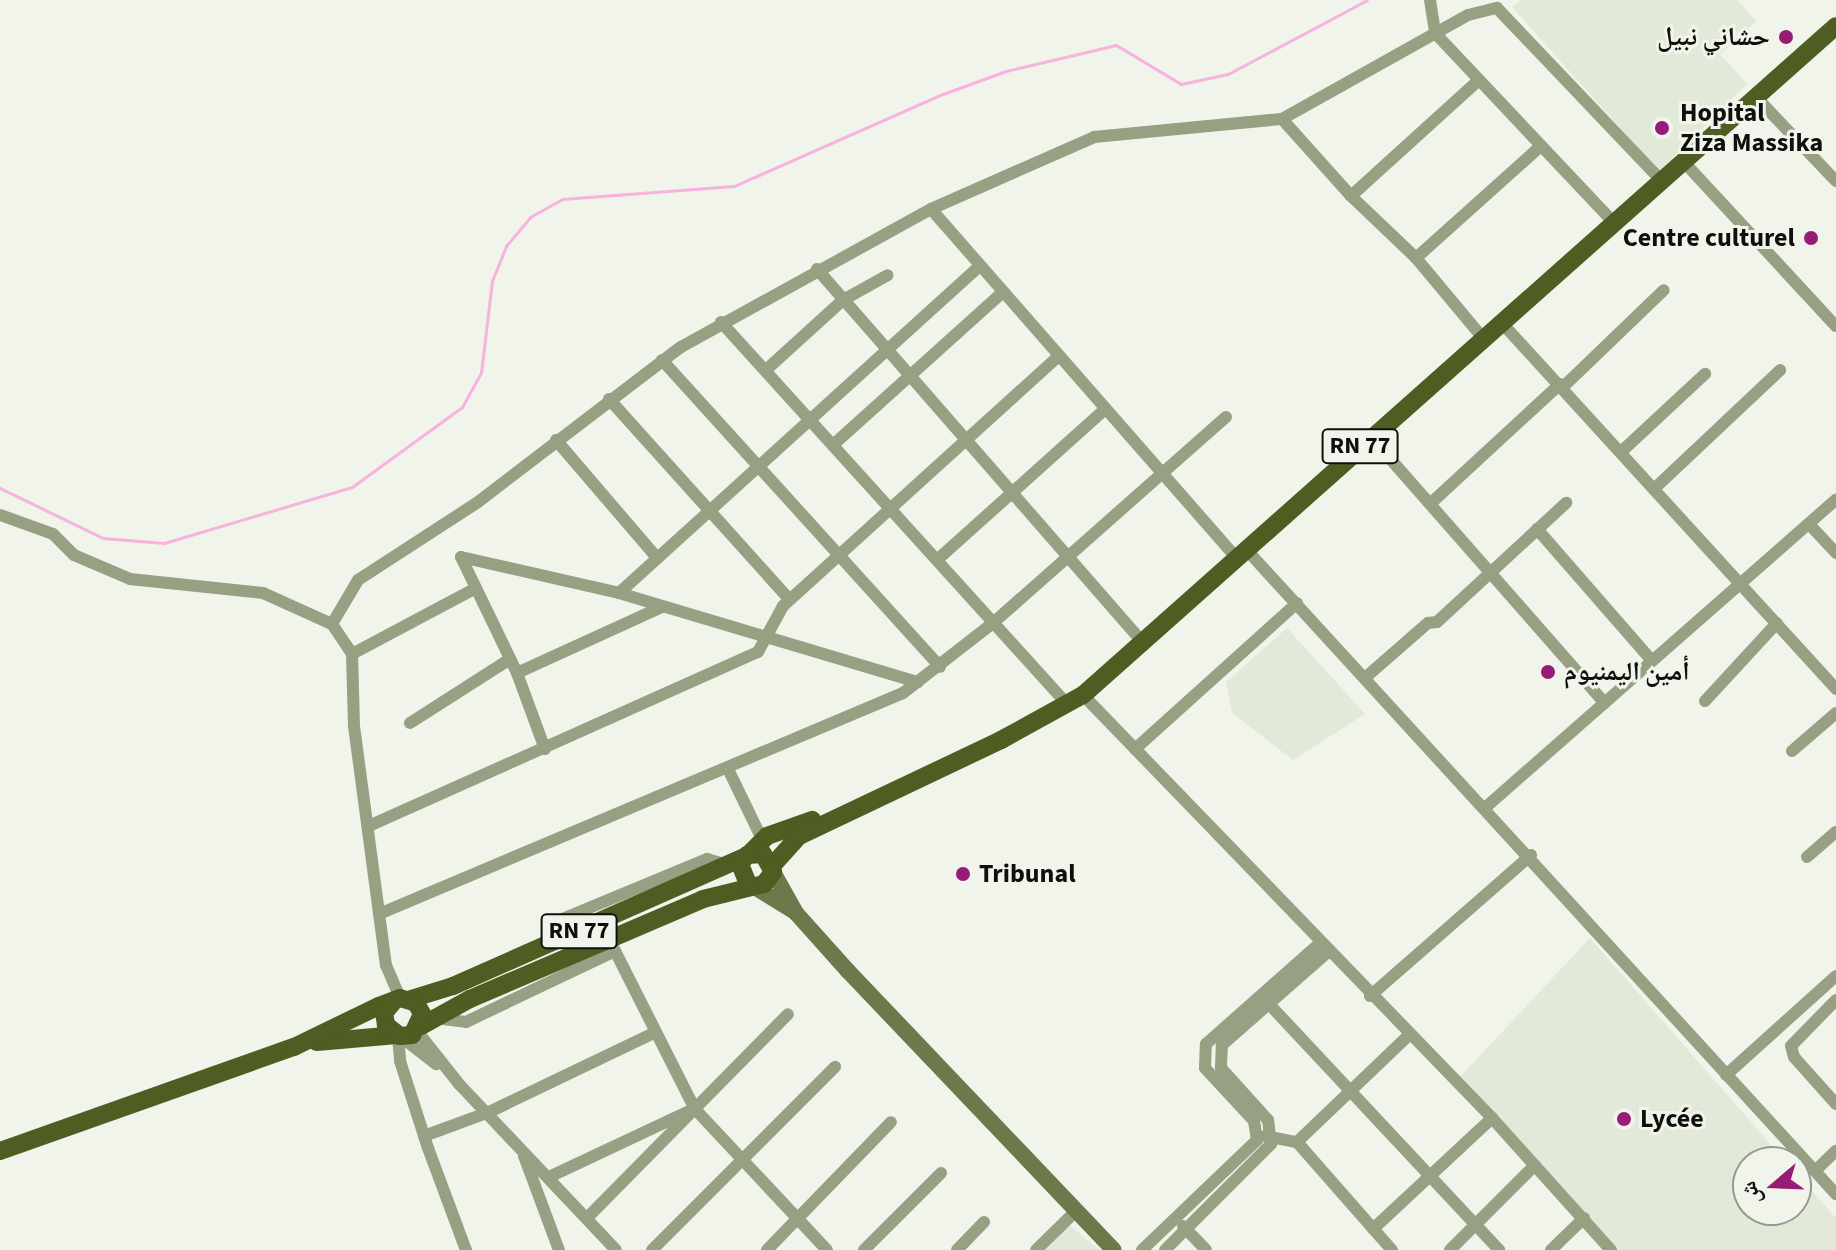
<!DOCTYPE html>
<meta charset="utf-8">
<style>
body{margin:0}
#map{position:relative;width:1836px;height:1250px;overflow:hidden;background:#f0f4ea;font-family:"Source Sans 3","Noto Naskh Arabic",sans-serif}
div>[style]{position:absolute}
.built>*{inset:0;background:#e3e9d8}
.stream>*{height:3px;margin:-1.5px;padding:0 1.5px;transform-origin:1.5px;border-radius:1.5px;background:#f9b2de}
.minor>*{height:12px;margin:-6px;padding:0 6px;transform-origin:6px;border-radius:6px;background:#97a082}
.secondary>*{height:16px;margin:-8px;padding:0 8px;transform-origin:8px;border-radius:8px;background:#6c794b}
.primary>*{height:18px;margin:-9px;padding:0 9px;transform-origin:9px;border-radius:9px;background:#4e5d22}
.dots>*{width:22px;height:22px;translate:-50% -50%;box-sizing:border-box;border:4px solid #f0f4ea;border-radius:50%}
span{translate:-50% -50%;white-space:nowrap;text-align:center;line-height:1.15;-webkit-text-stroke:6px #f0f4ea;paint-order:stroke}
.shield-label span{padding:2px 6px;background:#f0f4ea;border:2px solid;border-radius:6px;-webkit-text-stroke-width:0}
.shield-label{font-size:24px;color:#0f100d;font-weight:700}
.poi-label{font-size:26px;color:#0f100d;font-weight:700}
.right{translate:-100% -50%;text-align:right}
.left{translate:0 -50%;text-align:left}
.north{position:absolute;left:1732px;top:1146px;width:80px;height:80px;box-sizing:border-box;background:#f0f4ea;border:2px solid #969992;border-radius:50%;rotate:251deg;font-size:22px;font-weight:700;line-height:32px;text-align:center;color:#0f100d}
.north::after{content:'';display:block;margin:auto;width:28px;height:36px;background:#971c76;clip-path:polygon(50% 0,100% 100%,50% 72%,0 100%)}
</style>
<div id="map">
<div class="built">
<div style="clip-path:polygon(1521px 0,1737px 0,1757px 21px,1720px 54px,1747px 84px,1659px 171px,1512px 7px)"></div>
<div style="clip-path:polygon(1287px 628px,1365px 714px,1293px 760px,1232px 713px,1226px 682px)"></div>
<div style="clip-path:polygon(1590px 938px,1786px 1162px,1748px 1162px,1748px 1210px,1796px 1210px,1796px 1173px,1836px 1218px,1836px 1250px,1616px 1250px,1460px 1077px)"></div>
<div style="clip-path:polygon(1069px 1225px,1100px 1250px,1042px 1250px)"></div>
</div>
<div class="stream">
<div style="left:0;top:488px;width:114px;rotate:25.9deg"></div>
<div style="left:103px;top:538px;width:61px;rotate:4.7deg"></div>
<div style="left:164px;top:543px;width:196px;rotate:-16.6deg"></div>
<div style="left:352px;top:487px;width:136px;rotate:-36deg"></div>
<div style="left:462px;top:407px;width:39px;rotate:-61deg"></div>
<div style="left:481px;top:373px;width:93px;rotate:-83.2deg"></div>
<div style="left:492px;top:281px;width:38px;rotate:-68deg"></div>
<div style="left:506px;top:246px;width:38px;rotate:-50deg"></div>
<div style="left:530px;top:217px;width:37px;rotate:-29deg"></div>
<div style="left:562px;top:199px;width:172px;rotate:-4.3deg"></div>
<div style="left:734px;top:186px;width:228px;rotate:-23.8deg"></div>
<div style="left:943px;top:94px;width:67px;rotate:-20.1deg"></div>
<div style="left:1006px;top:71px;width:113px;rotate:-13.3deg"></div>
<div style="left:1116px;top:45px;width:76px;rotate:31deg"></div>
<div style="left:1181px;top:84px;width:48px;rotate:-12deg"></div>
<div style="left:1228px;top:74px;width:157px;rotate:-28deg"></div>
</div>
<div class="minor">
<div style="left:1430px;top:0;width:33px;rotate:81deg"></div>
<div style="left:1435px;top:33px;width:260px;rotate:46.7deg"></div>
<div style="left:1754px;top:95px;width:119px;rotate:46.4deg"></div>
<div style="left:1282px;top:119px;width:103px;rotate:48.1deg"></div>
<div style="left:1351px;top:196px;width:90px;rotate:43.6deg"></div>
<div style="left:1416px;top:258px;width:103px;rotate:50.1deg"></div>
<div style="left:1683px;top:161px;width:225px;rotate:47.2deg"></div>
<div style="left:1351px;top:196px;width:173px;rotate:-42.2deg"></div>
<div style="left:931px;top:209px;width:463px;rotate:48.8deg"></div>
<div style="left:1416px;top:258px;width:168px;rotate:-41.9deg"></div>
<div style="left:817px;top:269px;width:494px;rotate:48.9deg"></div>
<div style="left:721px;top:322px;width:515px;rotate:47.83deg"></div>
<div style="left:1501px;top:322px;width:497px;rotate:47.6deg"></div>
<div style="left:662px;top:360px;width:414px;rotate:47.8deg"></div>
<div style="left:766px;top:370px;width:104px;rotate:-42.3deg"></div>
<div style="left:843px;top:300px;width:51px;rotate:-29.1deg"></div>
<div style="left:1562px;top:388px;width:141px;rotate:-43.9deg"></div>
<div style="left:609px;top:399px;width:270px;rotate:48deg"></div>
<div style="left:1371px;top:437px;width:354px;rotate:48.7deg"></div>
<div style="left:556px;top:440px;width:155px;rotate:49.4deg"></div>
<div style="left:833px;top:445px;width:229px;rotate:-42deg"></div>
<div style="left:1621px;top:452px;width:115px;rotate:-42.9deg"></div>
<div style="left:1655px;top:488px;width:172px;rotate:-43.3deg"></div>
<div style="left:1430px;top:504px;width:177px;rotate:-42.7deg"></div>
<div style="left:0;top:515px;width:56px;rotate:19.7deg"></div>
<div style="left:53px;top:534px;width:30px;rotate:45deg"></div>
<div style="left:74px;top:555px;width:61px;rotate:23.2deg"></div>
<div style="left:130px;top:579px;width:134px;rotate:6deg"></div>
<div style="left:263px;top:593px;width:76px;rotate:24.2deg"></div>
<div style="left:332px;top:624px;width:36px;rotate:56deg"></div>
<div style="left:352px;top:654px;width:72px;rotate:88.4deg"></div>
<div style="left:354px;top:726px;width:241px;rotate:82.4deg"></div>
<div style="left:386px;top:965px;width:36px;rotate:67deg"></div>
<div style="left:1809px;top:524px;width:40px;rotate:47deg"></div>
<div style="left:1537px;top:529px;width:175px;rotate:48.9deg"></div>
<div style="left:1245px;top:548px;width:876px;rotate:47.55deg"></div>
<div style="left:461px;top:557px;width:162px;rotate:12.8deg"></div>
<div style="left:619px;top:593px;width:312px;rotate:16.6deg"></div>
<div style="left:461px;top:557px;width:129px;rotate:64.2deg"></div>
<div style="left:517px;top:673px;width:81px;rotate:69.8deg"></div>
<div style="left:937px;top:560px;width:226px;rotate:-41.9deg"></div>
<div style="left:619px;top:593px;width:487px;rotate:-42.2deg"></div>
<div style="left:332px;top:624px;width:51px;rotate:-59.4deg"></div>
<div style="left:358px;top:580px;width:143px;rotate:-33deg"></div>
<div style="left:478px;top:502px;width:255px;rotate:-37.4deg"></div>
<div style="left:681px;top:347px;width:286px;rotate:-28.9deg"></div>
<div style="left:931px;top:209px;width:178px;rotate:-23.8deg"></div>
<div style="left:1094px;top:137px;width:189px;rotate:-5.5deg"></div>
<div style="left:1282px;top:119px;width:213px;rotate:-29.2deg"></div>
<div style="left:1468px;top:15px;width:30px;rotate:-14deg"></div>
<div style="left:1497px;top:8px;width:238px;rotate:46.4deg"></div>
<div style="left:352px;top:654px;width:140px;rotate:-28deg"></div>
<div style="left:517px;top:673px;width:159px;rotate:-24.5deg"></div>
<div style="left:1366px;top:677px;width:82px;rotate:-41.1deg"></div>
<div style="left:1428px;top:623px;width:9px;rotate:-6deg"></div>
<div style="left:1437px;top:622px;width:176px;rotate:-42.7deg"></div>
<div style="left:1083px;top:695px;width:588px;rotate:45.96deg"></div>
<div style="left:1492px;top:1118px;width:178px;rotate:48deg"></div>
<div style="left:1705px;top:701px;width:106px;rotate:-47.3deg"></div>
<div style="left:410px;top:723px;width:119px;rotate:-32.6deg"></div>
<div style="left:1135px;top:749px;width:218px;rotate:-42deg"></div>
<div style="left:1792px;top:751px;width:58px;rotate:-40.8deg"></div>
<div style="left:728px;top:769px;width:78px;rotate:64.1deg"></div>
<div style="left:1486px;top:807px;width:466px;rotate:-41.3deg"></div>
<div style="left:371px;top:825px;width:424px;rotate:-24.1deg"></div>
<div style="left:758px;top:652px;width:52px;rotate:-61.5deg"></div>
<div style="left:783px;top:606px;width:372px;rotate:-42.2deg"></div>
<div style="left:1807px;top:857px;width:38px;rotate:-41deg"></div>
<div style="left:379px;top:914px;width:569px;rotate:-22.87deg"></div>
<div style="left:903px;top:693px;width:114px;rotate:-37.9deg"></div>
<div style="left:993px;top:623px;width:311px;rotate:-41.5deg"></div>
<div style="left:609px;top:939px;width:191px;rotate:63.2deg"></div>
<div style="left:695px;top:1109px;width:193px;rotate:46.9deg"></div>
<div style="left:552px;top:943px;width:21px;rotate:-82deg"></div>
<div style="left:555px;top:922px;width:165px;rotate:-22.5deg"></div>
<div style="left:707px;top:859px;width:19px;rotate:16deg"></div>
<div style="left:1370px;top:996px;width:214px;rotate:-41.2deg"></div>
<div style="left:1836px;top:1000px;width:64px;rotate:134.4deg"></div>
<div style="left:1791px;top:1046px;width:11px;rotate:75deg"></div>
<div style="left:1794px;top:1057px;width:63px;rotate:48.2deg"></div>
<div style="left:1269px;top:1004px;width:337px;rotate:46.9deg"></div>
<div style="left:434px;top:1018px;width:32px;rotate:7deg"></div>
<div style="left:466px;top:1022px;width:165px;rotate:-25.5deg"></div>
<div style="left:417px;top:1031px;width:68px;rotate:51.6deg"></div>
<div style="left:459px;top:1084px;width:228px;rotate:46.6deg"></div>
<div style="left:398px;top:1036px;width:25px;rotate:85deg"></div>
<div style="left:400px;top:1061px;width:91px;rotate:72.2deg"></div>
<div style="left:428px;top:1148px;width:109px;rotate:69.6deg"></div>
<div style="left:400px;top:1036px;width:46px;rotate:37.9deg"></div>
<div style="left:1726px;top:1075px;width:148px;rotate:-42deg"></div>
<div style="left:424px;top:1136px;width:67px;rotate:-20.1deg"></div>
<div style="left:487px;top:1113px;width:187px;rotate:-25.6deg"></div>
<div style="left:1265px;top:1136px;width:33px;rotate:11deg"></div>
<div style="left:1297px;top:1142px;width:144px;rotate:48.7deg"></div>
<div style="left:1297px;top:1142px;width:155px;rotate:-43.7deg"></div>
<div style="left:524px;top:1156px;width:100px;rotate:69.6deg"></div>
<div style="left:1815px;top:1171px;width:29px;rotate:-44deg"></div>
<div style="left:549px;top:1177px;width:153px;rotate:-25.2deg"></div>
<div style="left:587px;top:1218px;width:286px;rotate:-45.4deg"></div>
<div style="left:1183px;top:1226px;width:33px;rotate:46deg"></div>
<div style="left:1373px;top:1229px;width:163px;rotate:-43deg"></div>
<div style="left:652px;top:1250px;width:259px;rotate:-45deg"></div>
<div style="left:767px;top:1250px;width:178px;rotate:-45.9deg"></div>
<div style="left:864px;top:1250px;width:109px;rotate:-45deg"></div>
<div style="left:957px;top:1250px;width:39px;rotate:-46deg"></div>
<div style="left:1036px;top:1250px;width:56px;rotate:-44.3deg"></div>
<div style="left:1142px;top:1250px;width:159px;rotate:-43.7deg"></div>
<div style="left:1257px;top:1140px;width:19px;rotate:-99deg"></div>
<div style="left:1254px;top:1121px;width:72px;rotate:-132.8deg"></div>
<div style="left:1205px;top:1068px;width:24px;rotate:-88deg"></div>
<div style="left:1206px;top:1044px;width:152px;rotate:-41.5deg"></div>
<div style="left:1165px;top:1250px;width:150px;rotate:-45deg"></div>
<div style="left:1271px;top:1144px;width:24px;rotate:-97deg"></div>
<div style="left:1268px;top:1120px;width:70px;rotate:-132.1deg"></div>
<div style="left:1221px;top:1068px;width:23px;rotate:-88deg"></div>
<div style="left:1222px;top:1045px;width:141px;rotate:-41.3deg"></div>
<div style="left:1450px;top:1250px;width:120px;rotate:-45deg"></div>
<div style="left:1551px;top:1250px;width:46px;rotate:-44.1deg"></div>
</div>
<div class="secondary">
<div style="left:773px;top:872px;width:47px;rotate:60.7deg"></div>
<div style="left:796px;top:913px;width:78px;rotate:48.1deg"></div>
<div style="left:848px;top:971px;width:385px;rotate:46.4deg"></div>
<div style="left:753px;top:886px;width:49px;rotate:31.8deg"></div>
</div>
<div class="primary">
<div style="left:749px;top:854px;width:25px;rotate:-45deg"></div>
<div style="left:767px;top:836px;width:48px;rotate:-19.6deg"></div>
<div style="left:772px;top:866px;width:40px;rotate:-48deg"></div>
<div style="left:799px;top:836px;width:224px;rotate:-25.4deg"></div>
<div style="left:1001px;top:740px;width:94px;rotate:-28.8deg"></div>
<div style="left:1083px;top:695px;width:1007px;rotate:-41.62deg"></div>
<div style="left:411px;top:999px;width:44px;rotate:-17.2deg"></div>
<div style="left:453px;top:986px;width:318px;rotate:-23.9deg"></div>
<div style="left:421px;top:1026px;width:56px;rotate:-28.9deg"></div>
<div style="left:470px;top:999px;width:254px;rotate:-23.2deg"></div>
<div style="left:703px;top:899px;width:63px;rotate:-13.8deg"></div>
<div style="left:764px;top:884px;width:15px;rotate:-53deg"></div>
<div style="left:773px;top:872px;width:21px;rotate:-119deg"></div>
<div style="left:763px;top:854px;width:16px;rotate:176deg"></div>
<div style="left:747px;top:855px;width:11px;rotate:128deg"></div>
<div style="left:740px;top:864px;width:22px;rotate:68deg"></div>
<div style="left:317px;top:1042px;width:80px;rotate:-5deg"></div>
<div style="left:0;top:1151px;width:312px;rotate:-19.5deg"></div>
<div style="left:294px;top:1047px;width:94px;rotate:-25.8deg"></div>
<div style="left:379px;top:1006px;width:17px;rotate:-21deg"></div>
<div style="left:395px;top:1000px;width:5px;rotate:-22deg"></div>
<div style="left:400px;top:998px;width:17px;rotate:17deg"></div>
<div style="left:416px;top:1003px;width:13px;rotate:61deg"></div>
<div style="left:422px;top:1014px;width:23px;rotate:115deg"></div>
<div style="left:412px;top:1035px;width:12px;rotate:175deg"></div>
<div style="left:400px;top:1036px;width:18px;rotate:-142deg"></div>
<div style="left:386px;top:1025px;width:12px;rotate:-99deg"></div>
<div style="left:384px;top:1013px;width:17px;rotate:-50deg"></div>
</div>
<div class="dots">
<div style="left:1786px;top:37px;background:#971c76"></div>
<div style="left:1662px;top:128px;background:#971c76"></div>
<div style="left:1811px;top:238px;background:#971c76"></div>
<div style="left:1548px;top:672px;background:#971c76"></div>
<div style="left:963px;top:874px;background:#971c76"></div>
<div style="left:1624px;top:1119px;background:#971c76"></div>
</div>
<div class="shield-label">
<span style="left:1360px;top:446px">RN 77</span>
<span style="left:579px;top:931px">RN 77</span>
</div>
<div class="poi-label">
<span class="right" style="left:1770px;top:37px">حشاني نبيل</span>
<span class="left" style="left:1680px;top:128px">Hopital<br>Ziza Massika</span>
<span class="right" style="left:1795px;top:238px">Centre culturel</span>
<span class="left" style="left:1564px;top:672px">أمين اليمنيوم</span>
<span class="left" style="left:979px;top:874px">Tribunal</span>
<span class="left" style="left:1640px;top:1119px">Lycée</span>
</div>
<div class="north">ش</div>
</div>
